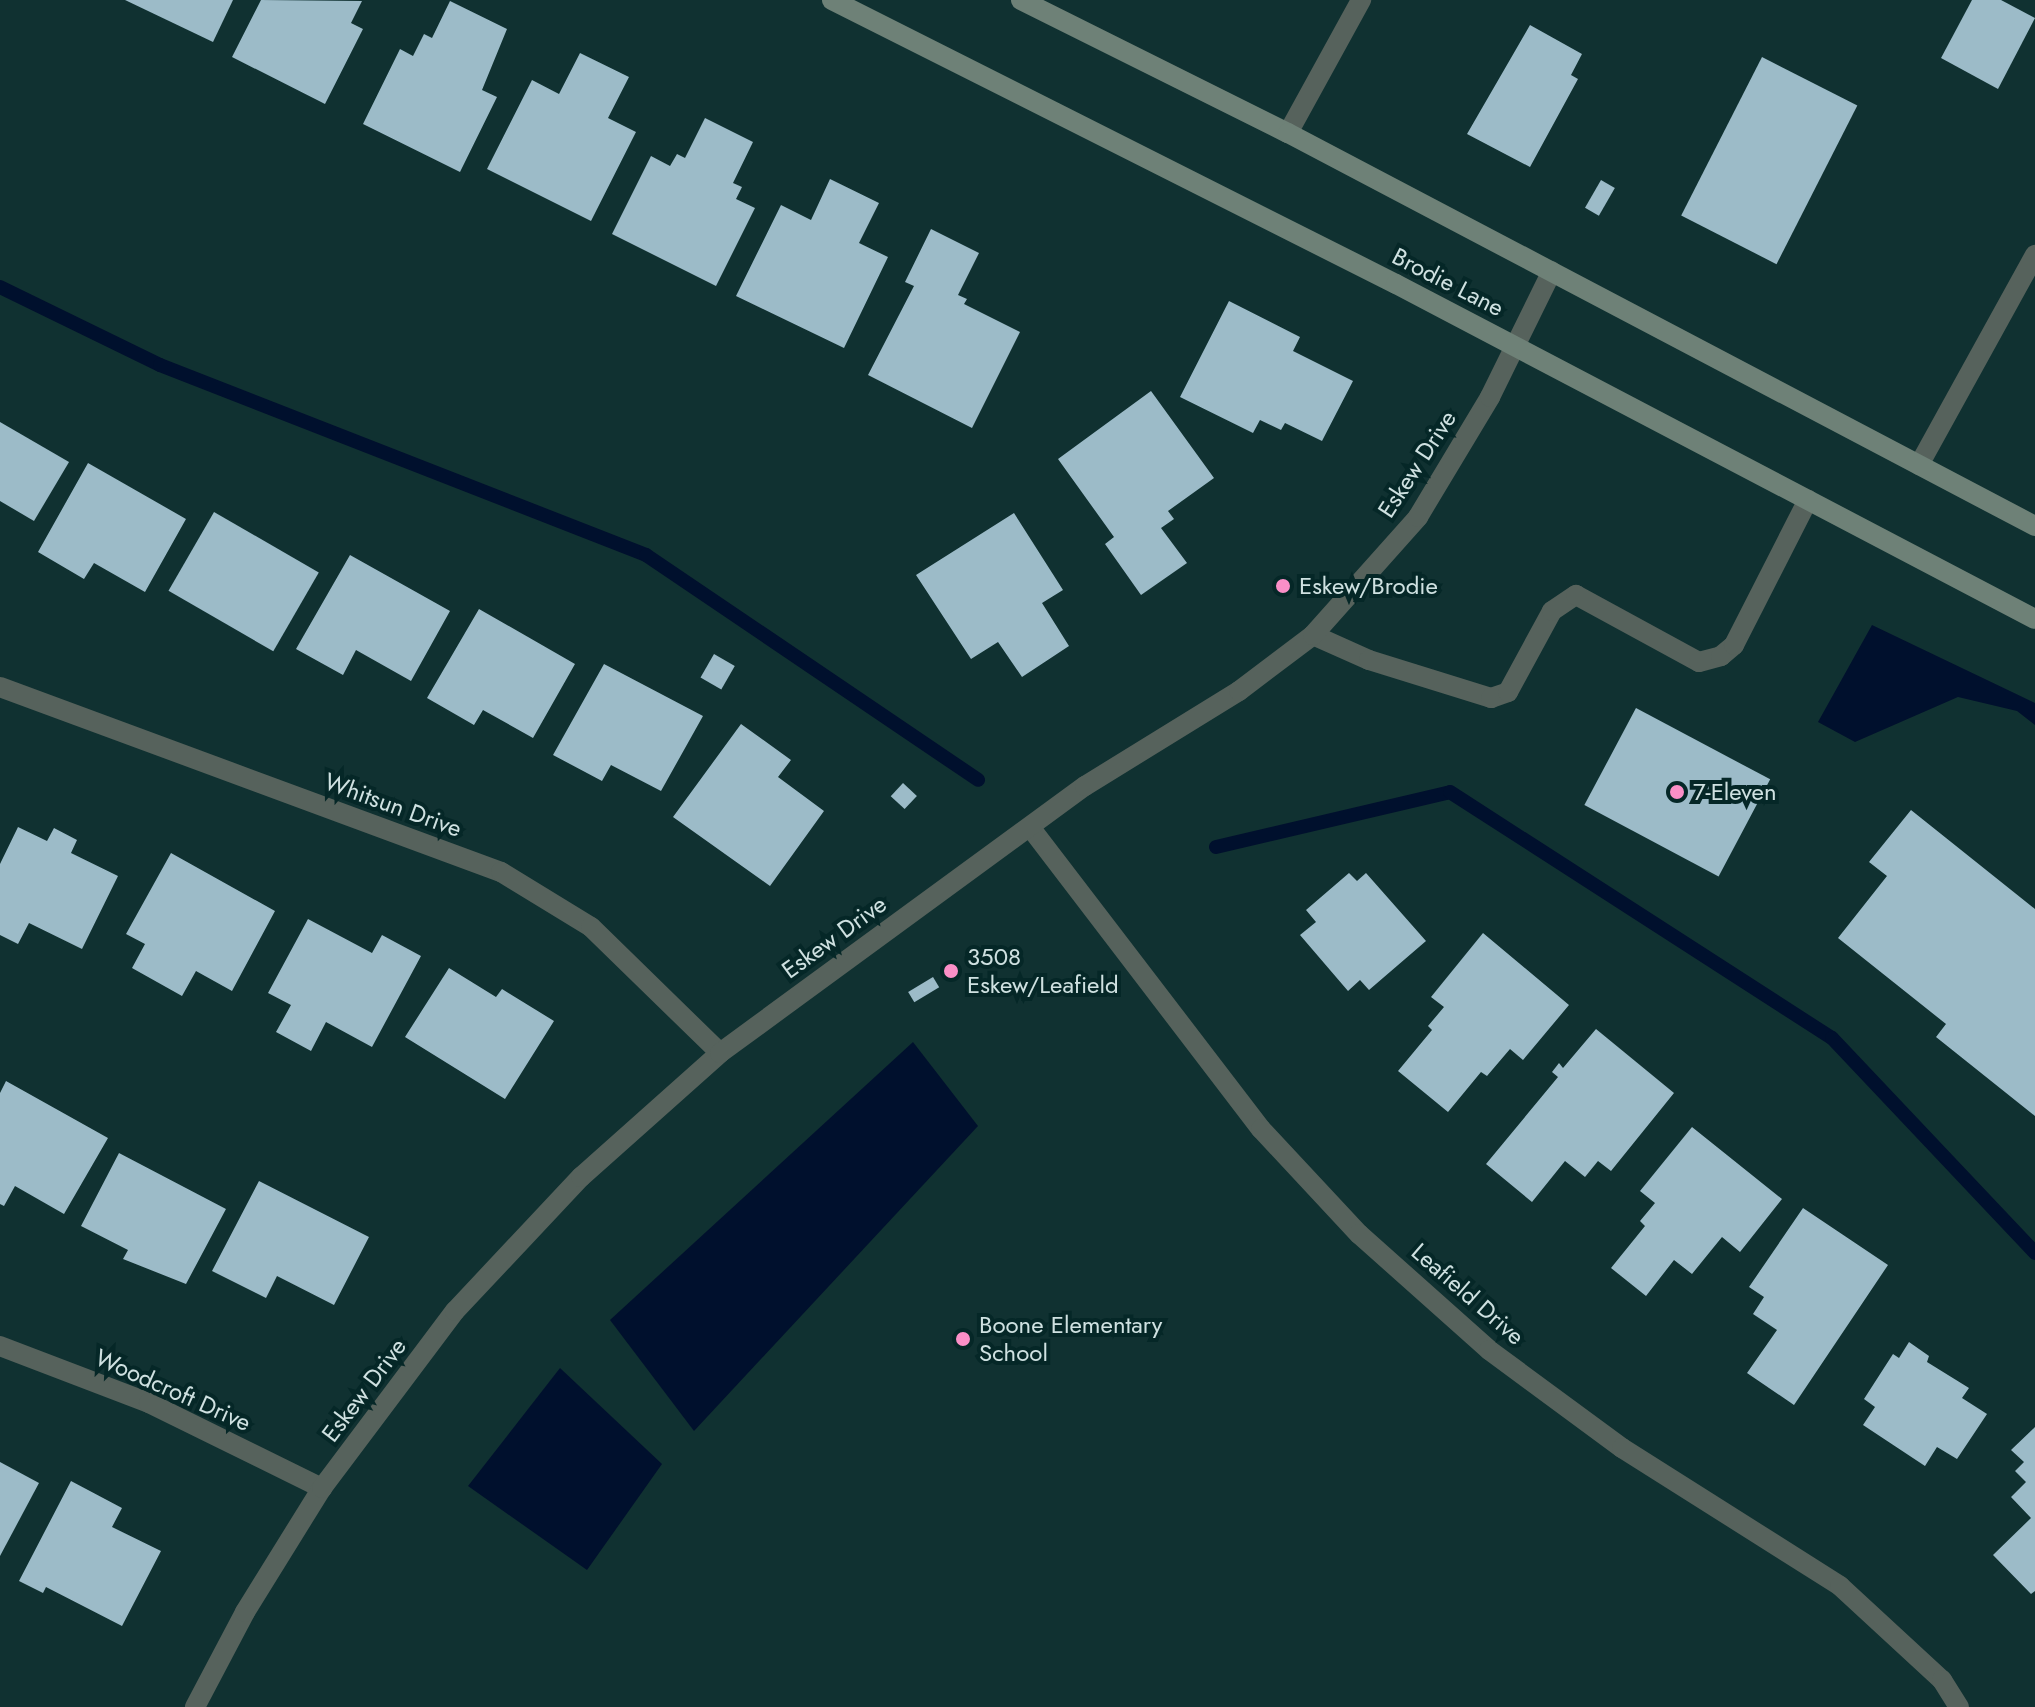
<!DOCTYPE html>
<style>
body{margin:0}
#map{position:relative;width:2035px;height:1707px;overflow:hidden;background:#103131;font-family:Jost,sans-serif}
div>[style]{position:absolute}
.water>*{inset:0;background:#00102d}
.stream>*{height:14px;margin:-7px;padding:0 7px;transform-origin:7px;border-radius:7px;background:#00102d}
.building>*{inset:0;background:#9cbbc8;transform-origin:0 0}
.service>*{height:20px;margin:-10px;padding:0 10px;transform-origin:10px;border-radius:10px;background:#56625c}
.minor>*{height:20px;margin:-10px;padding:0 10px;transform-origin:10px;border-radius:10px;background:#56625c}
.tertiary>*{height:20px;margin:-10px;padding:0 10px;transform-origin:10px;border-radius:10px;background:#56625c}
.secondary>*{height:20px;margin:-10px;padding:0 10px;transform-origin:10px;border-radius:10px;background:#6e8177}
.dots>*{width:22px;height:22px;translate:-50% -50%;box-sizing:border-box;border:4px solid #052727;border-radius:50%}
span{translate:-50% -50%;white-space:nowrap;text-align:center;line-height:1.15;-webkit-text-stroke:8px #052727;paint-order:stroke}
.street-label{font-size:24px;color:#cfe1e1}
.poi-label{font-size:24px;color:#cfe1e1}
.left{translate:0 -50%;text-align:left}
</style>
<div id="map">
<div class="water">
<div style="clip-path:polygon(1872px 625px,2035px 703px,2035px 725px,2017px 711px,1958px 697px,1855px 742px,1818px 722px)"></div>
<div style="clip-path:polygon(913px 1042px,978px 1126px,694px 1431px,610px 1320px)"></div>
<div style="clip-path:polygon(560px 1368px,662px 1464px,587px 1570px,468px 1486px)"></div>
</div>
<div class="stream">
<div style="left:0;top:287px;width:178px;rotate:26deg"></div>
<div style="left:160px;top:365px;width:522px;rotate:21.35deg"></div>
<div style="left:646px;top:555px;width:401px;rotate:34.1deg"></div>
<div style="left:1216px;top:847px;width:240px;rotate:-13.2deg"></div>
<div style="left:1450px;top:792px;width:454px;rotate:32.8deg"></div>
<div style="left:1832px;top:1038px;width:296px;rotate:46.6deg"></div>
</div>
<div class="building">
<div style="clip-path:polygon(125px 0,233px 0,213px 42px)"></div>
<div style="clip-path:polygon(261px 0,362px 1px,351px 23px,363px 29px,325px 104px,232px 57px)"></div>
<div style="clip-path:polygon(1972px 0,2001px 0,2035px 18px,1998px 89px,1941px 58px)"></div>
<div style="clip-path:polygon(450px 1px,507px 29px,482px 90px,497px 97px,460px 172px,363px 124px,400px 49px,413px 56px,424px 34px,432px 38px)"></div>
<div style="clip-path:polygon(1530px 25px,1582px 54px,1571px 75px,1578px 79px,1530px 167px,1467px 134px)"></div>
<div style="clip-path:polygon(580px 53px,629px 77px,608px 118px,636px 132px,591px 221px,487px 169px,532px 80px,559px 94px)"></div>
<div style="left:1762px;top:57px;width:107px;height:178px;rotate:27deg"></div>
<div style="clip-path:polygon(705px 118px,753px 142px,733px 183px,742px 187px,736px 199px,755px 208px,716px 286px,612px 234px,651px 156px,670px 166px,677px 154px,685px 158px)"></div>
<div style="clip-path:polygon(830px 179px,879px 203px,859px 243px,888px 257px,844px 348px,736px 296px,781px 205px,811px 220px)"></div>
<div style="left:1601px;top:180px;width:16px;height:32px;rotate:30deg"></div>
<div style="clip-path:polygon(931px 229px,979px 253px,958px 295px,967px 299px,964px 304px,1020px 332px,972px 428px,868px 375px,914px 286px,905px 282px)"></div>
<div style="clip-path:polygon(1229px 301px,1300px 337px,1293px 351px,1353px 381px,1322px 441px,1285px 423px,1281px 430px,1260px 420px,1253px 433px,1180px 397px)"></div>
<div style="clip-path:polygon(1151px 391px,1214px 478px,1168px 511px,1174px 519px,1161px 528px,1187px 563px,1141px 595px,1105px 544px,1114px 537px,1058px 459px)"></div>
<div style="clip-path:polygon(0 422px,69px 462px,34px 521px,0 501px)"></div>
<div style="clip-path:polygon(88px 463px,186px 519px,145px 592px,94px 563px,84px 579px,38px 552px)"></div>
<div style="left:214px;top:512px;width:121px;height:91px;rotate:30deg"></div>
<div style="clip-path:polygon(1014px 513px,1063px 590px,1042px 603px,1069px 646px,1022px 677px,998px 642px,971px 659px,916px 575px)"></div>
<div style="clip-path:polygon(350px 555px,450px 611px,411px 681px,356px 650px,343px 675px,296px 649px)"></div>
<div style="clip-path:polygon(479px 609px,575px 664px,533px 738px,483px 710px,474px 725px,427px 698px)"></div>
<div style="left:714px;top:654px;width:24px;height:27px;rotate:30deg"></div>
<div style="clip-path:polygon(604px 664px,703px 716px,661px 791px,611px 765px,602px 781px,553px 755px)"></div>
<div style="left:1636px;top:708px;width:152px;height:110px;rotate:28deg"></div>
<div style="clip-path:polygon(741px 724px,791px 760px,778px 777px,824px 811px,770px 886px,673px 817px)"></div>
<div style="left:903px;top:783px;width:19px;height:18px;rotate:43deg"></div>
<div style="clip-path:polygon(1911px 810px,2035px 909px,2035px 1116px,1936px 1037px,1946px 1024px,1838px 938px,1887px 876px,1869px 862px)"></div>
<div style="clip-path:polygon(18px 827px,47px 841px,54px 828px,77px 840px,71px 853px,118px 876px,82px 949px,29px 923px,18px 944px,0 935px,0 864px)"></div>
<div style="clip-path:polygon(171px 853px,275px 911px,232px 991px,196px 971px,182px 996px,132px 968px,145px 944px,126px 934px)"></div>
<div style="clip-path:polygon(1349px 873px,1357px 881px,1366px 873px,1426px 941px,1369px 990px,1360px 980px,1348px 991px,1300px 935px,1316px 922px,1306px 910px)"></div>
<div style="clip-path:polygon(308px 919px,372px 953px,382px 935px,421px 956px,372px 1047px,326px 1022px,311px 1051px,276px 1032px,291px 1005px,268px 993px)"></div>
<div style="clip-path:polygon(1483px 933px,1569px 1005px,1523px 1060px,1510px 1049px,1487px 1076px,1481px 1072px,1448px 1112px,1398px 1071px,1432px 1030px,1428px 1026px,1444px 1007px,1431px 997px)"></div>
<div style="clip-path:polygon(449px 968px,496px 997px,502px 989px,554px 1021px,505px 1099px,405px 1037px)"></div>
<div style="left:933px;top:977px;width:12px;height:29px;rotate:59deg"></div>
<div style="clip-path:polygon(1596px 1029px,1674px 1093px,1611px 1171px,1598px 1161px,1585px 1177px,1565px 1161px,1532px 1202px,1486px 1164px,1558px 1077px,1552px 1072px,1559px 1063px,1563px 1068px)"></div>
<div style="clip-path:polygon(6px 1081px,108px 1138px,64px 1214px,15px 1186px,4px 1206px,0 1204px,0 1093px)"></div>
<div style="clip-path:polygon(1692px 1127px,1782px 1199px,1740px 1252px,1722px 1237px,1692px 1274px,1674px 1260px,1646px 1296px,1611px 1268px,1645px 1226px,1640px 1221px,1655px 1203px,1640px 1191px)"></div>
<div style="clip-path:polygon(119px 1153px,226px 1209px,186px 1284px,123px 1259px,128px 1250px,81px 1226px)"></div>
<div style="clip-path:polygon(259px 1181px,369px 1237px,334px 1305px,277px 1276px,266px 1298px,212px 1271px)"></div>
<div style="clip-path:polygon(1803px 1208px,1888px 1265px,1794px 1405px,1747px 1373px,1777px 1330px,1753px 1314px,1764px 1297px,1749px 1287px)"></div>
<div style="clip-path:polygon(1909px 1342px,1929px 1356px,1927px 1362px,1969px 1388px,1962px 1398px,1987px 1414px,1957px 1459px,1937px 1447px,1925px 1466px,1863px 1425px,1875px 1407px,1864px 1399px,1893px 1354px,1899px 1358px)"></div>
<div style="clip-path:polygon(2035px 1427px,2035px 1591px,2031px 1594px,1993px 1555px,2031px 1518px,2011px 1497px,2026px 1482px,2015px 1471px,2024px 1462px,2011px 1450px)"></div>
<div style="clip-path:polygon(0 1462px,39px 1483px,0 1556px)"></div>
<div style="clip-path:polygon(71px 1481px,122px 1508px,112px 1527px,161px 1551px,122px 1626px,46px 1587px,43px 1593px,19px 1581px)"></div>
</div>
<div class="service">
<div style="left:1313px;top:635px;width:61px;rotate:24.1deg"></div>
<div style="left:1369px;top:660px;width:128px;rotate:17.3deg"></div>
<div style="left:1491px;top:698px;width:18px;rotate:-19deg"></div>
<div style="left:1508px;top:692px;width:92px;rotate:-61.5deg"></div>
<div style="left:1552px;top:611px;width:29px;rotate:-34deg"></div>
<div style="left:1576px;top:595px;width:140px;rotate:28.6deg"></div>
<div style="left:1699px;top:662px;width:23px;rotate:-15deg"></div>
<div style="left:1721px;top:656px;width:17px;rotate:-40deg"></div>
<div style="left:1734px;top:645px;width:163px;rotate:-63deg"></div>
</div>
<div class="minor">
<div style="left:1288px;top:133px;width:152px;rotate:-61.2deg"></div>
<div style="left:1919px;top:465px;width:240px;rotate:-61.1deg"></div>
<div style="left:0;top:687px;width:534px;rotate:20.27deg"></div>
<div style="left:501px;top:872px;width:105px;rotate:31.4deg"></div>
<div style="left:591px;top:927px;width:180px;rotate:44.3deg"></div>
<div style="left:1030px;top:827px;width:380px;rotate:52.6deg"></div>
<div style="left:1261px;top:1129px;width:144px;rotate:47deg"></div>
<div style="left:1359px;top:1234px;width:174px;rotate:41.7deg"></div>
<div style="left:1489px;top:1350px;width:165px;rotate:36.4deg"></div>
<div style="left:1622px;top:1448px;width:258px;rotate:32.3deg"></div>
<div style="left:1840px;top:1586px;width:139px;rotate:42.7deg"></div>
<div style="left:1942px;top:1680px;width:32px;rotate:58deg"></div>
<div style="left:0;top:1346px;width:160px;rotate:20.9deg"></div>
<div style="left:149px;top:1403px;width:193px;rotate:26.2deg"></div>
</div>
<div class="tertiary">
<div style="left:195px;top:1707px;width:107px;rotate:-62.2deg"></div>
<div style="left:245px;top:1612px;width:146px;rotate:-58.2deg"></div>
<div style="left:322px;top:1488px;width:221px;rotate:-53.1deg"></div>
<div style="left:455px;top:1311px;width:184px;rotate:-46.8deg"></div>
<div style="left:581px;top:1177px;width:186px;rotate:-41.7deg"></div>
<div style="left:720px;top:1053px;width:452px;rotate:-36.2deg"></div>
<div style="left:1085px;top:786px;width:181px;rotate:-31.7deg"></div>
<div style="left:1239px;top:691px;width:93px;rotate:-37.1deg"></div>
<div style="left:1313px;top:635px;width:158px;rotate:-48.3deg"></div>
<div style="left:1418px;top:517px;width:140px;rotate:-59deg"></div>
<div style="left:1490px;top:397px;width:140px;rotate:-63.8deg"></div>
</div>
<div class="secondary">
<div style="left:832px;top:0;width:631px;rotate:26.73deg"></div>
<div style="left:1396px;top:284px;width:721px;rotate:27.67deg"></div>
<div style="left:1021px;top:0;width:298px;rotate:26.5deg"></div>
<div style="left:1288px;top:133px;width:844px;rotate:27.75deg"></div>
</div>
<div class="dots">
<div style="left:1283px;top:586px;background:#fa8fc7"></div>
<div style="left:1677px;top:792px;background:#fa8fc7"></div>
<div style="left:951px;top:971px;background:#fa8fc7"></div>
<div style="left:963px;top:1339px;background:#fa8fc7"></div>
</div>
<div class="street-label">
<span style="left:1448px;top:282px;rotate:27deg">Brodie Lane</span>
<span style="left:1417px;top:464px;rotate:-57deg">Eskew Drive</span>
<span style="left:393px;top:805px;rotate:20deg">Whitsun Drive</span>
<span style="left:834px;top:937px;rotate:-36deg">Eskew Drive</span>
<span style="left:1468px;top:1294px;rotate:41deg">Leafield Drive</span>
<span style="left:173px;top:1390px;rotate:24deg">Woodcroft Drive</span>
<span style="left:364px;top:1390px;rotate:-53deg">Eskew Drive</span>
</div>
<div class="poi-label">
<span class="left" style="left:1299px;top:586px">Eskew/Brodie</span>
<span class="left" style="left:1693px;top:792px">7-Eleven</span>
<span class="left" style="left:967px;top:971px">3508<br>Eskew/Leafield</span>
<span class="left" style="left:979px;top:1339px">Boone Elementary<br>School</span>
</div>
</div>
